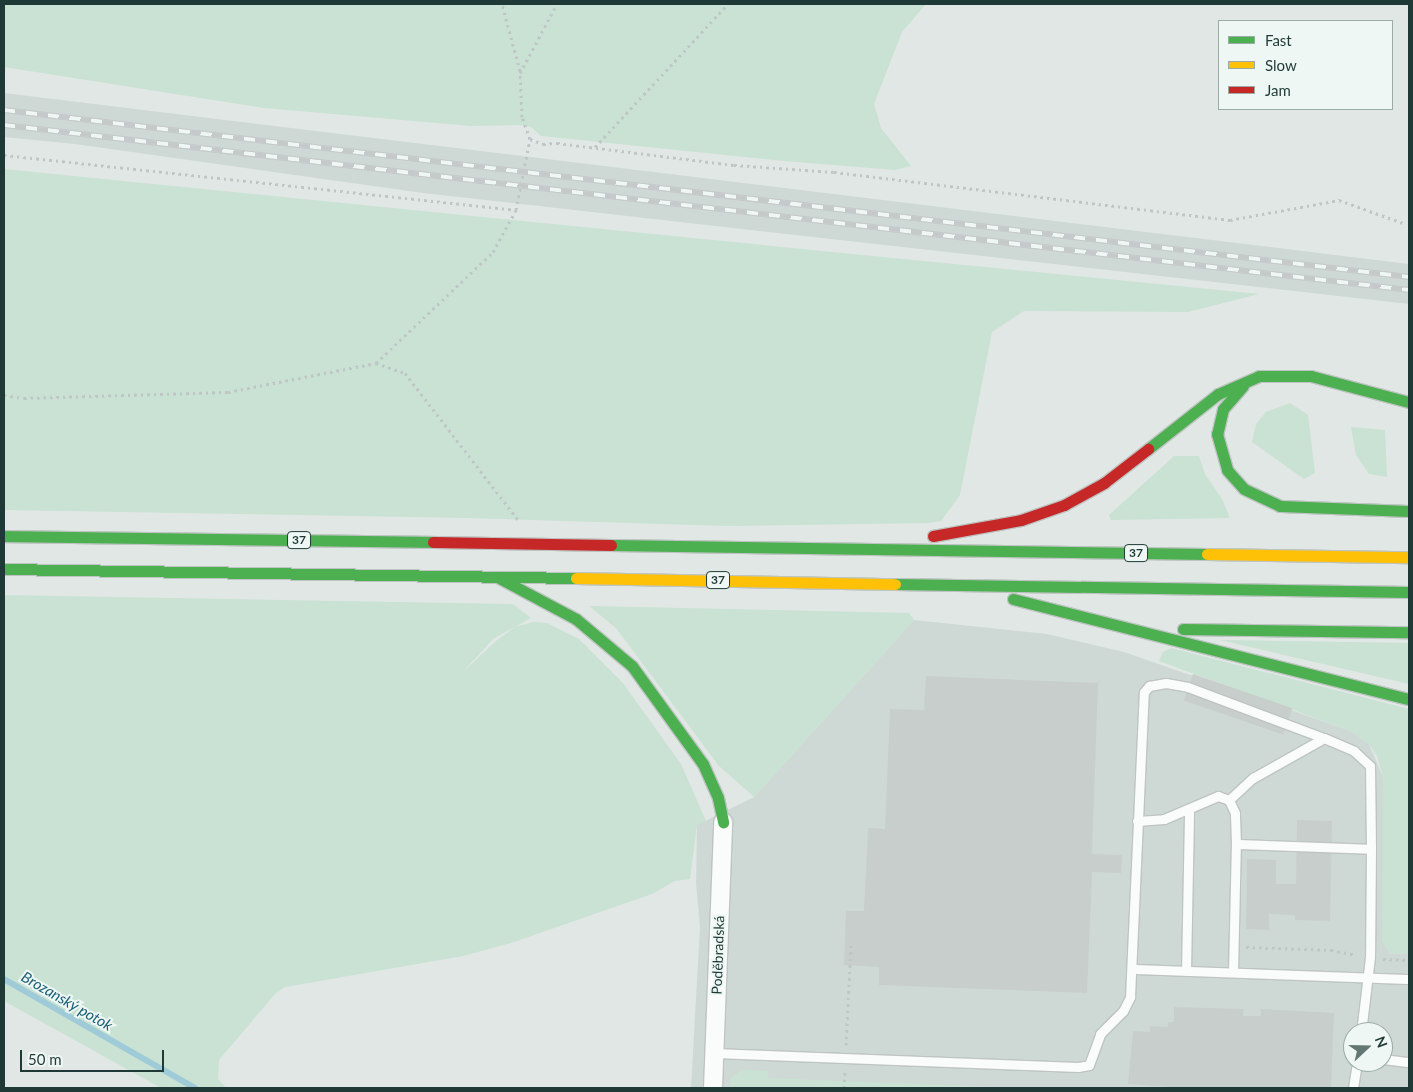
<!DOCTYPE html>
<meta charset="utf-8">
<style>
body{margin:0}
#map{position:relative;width:1413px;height:1092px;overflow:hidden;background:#e1e7e5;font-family:Lato,sans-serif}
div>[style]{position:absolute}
.built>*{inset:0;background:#ced9d5}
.green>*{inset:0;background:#c9e2d3}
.stream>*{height:5.5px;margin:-2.75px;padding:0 2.75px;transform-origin:2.75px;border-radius:2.75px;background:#9fcad8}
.building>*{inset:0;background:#c8cecc;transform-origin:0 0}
.path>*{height:3px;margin-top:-1.5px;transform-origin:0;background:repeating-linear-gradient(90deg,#bfc7c6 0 2.5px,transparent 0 6.5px)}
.roads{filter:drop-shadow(1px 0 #bec4c2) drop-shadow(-1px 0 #bec4c2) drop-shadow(0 1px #bec4c2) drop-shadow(0 -1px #bec4c2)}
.lane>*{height:9px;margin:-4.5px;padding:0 4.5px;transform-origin:4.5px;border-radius:4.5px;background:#fafbfb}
.street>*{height:18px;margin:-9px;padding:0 9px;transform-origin:9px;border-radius:9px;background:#fafbfb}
.fast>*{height:11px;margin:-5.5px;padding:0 5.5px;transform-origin:5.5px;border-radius:5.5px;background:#4caf50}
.slow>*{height:11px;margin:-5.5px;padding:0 5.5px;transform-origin:5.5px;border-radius:5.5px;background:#ffc107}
.jam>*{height:11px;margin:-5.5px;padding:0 5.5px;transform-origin:5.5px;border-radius:5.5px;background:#c62828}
.rail>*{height:5.5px;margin-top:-2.75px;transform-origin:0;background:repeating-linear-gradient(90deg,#eef7f3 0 11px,#c6c9c9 0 22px);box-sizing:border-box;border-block:1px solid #c6c9c9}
span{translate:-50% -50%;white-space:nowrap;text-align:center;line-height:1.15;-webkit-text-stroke:4px #eef7f3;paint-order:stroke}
.shield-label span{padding:1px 4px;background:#eef7f3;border:1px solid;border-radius:4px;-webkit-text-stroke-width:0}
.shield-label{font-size:12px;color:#1f3a36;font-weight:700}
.street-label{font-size:14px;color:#1f3a36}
.water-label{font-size:15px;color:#185e78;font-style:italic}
.frame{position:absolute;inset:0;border:5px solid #1f3a36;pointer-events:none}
.legend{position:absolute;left:1218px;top:20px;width:175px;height:90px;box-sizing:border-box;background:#eef7f3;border:1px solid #9baba7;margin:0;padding:6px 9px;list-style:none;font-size:15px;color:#1f3a36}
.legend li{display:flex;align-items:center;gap:10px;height:25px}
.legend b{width:25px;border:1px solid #9baba7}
.north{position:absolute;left:1343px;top:1022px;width:50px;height:50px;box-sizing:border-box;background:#eef7f3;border:1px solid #9baba7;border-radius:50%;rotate:69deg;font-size:14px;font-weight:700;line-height:20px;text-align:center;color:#1f3a36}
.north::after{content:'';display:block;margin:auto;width:18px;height:22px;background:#637773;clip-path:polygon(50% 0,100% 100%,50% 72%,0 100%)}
.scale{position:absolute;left:20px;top:1050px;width:144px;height:22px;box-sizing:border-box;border:2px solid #1f3a36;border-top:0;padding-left:6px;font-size:15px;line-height:18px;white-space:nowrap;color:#1f3a36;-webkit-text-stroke:4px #eef7f3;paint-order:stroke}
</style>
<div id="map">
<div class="built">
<div style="clip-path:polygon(4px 93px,1409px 264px,1409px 304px,423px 193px,75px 144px,4px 137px)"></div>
<div style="clip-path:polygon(evenodd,914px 620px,1047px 634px,1124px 652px,1351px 731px,1369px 744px,1383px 777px,1390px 954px,1409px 953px,1409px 1088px,691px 1088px,700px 927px,696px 883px,697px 825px,754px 797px,914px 620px,1353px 1032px,1383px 1032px,1383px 1062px,1353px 1062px,1353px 1032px)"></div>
</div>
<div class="green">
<div style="clip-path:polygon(4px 4px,926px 4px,902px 32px,874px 104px,881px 128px,911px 166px,895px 170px,784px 161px,541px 136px,531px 127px,521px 125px,471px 126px,264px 108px,4px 67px)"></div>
<div style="clip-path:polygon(4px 169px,883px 257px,1259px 294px,1188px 312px,1024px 311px,992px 332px,960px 495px,941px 521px,929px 523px,727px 526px,467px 518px,4px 510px)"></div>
<div style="clip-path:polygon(1290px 403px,1308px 415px,1315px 473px,1304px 479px,1252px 442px,1256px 424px,1266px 412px)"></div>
<div style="clip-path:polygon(1351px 427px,1385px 430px,1387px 477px,1369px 474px,1356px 455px)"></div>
<div style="clip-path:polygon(1174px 456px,1199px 456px,1205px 474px,1222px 499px,1230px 518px,1111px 520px,1109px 515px)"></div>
<div style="clip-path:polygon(4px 595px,513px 604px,531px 618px,493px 639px,461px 674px,496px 641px,515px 627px,533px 622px,547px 623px,579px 639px,623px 683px,681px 764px,706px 821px,697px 825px,690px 879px,675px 881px,652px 894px,511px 943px,463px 956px,285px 987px,275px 994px,219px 1060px,218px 1079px,226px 1088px,161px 1088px,4px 1001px)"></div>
<div style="clip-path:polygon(589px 606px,909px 613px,914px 620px,754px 797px,719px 766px,616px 628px)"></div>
<div style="clip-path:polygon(1220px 640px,1409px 643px,1409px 684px)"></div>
<div style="clip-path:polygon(1171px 648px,1409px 709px,1409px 953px,1390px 954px,1382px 941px,1383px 777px,1377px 756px,1369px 744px,1351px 731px,1159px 661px,1163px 652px)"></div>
<div style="clip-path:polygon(742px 1070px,768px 1071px,768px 1078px,1015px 1088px,730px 1088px,731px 1078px)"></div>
</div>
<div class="stream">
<div style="left:4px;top:979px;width:220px;rotate:29.7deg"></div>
</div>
<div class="building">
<div style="left:1193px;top:674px;width:105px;height:28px;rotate:19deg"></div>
<div style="clip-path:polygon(926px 676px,1098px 683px,1092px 854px,1122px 855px,1121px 873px,1092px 872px,1087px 993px,879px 985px,879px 967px,844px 965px,846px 911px,864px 911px,868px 828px,885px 829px,890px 709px,924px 710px)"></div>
<div style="clip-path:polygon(1297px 820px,1332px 821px,1330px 921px,1295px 920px,1295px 915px,1269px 914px,1269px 930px,1246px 929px,1247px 859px,1276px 860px,1276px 884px,1296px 884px)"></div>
<div style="clip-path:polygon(1174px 1007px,1244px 1009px,1243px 1016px,1261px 1016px,1261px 1009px,1334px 1013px,1331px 1088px,1185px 1088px,1128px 1084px,1133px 1031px,1150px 1032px,1150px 1026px,1168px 1027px,1168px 1022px,1174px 1022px)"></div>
</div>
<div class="path">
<div style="left:520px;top:73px;width:78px;rotate:-61.8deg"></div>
<div style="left:530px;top:139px;width:14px;rotate:21deg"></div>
<div style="left:543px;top:144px;width:14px;rotate:-4deg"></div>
<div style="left:557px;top:143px;width:178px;rotate:7.1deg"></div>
<div style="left:734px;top:165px;width:100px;rotate:4deg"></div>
<div style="left:834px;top:172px;width:399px;rotate:6.9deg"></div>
<div style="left:1230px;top:220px;width:111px;rotate:-10.4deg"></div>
<div style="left:1339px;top:200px;width:68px;rotate:19.8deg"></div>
<div style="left:595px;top:147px;width:195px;rotate:-47.1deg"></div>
<div style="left:4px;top:155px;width:515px;rotate:6.13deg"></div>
<div style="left:376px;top:363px;width:161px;rotate:-43.5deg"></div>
<div style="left:493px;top:252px;width:48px;rotate:-61.3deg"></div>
<div style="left:516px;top:210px;width:72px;rotate:-78.8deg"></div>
<div style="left:530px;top:139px;width:23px;rotate:-110deg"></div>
<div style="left:522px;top:117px;width:46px;rotate:-92.5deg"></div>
<div style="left:520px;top:71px;width:69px;rotate:-105deg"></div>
<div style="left:4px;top:395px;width:20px;rotate:9deg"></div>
<div style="left:24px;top:398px;width:204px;rotate:-1.7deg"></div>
<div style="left:228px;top:392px;width:151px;rotate:-11.1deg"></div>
<div style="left:376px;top:363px;width:31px;rotate:19deg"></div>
<div style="left:405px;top:373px;width:187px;rotate:52.4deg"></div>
<div style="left:1246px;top:947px;width:85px;rotate:2deg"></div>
<div style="left:1331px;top:950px;width:26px;rotate:11deg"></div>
<div style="left:1383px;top:959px;width:26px;rotate:2deg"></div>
<div style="left:846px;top:1045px;width:100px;rotate:-87.1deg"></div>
<div style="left:844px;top:1088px;width:17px;rotate:-87deg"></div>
</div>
<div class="roads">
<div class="lane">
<div style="left:1137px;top:821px;width:27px;rotate:-4deg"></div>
<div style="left:1164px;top:819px;width:59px;rotate:-23.1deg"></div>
<div style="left:1218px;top:796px;width:12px;rotate:20deg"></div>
<div style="left:1236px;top:844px;width:31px;rotate:-92deg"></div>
<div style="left:1235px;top:813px;width:14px;rotate:-115deg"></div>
<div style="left:1229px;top:800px;width:33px;rotate:-43deg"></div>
<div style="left:1253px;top:778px;width:81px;rotate:-29.4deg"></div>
<div style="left:1324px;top:738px;width:33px;rotate:23deg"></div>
<div style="left:1354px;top:751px;width:22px;rotate:43deg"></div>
<div style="left:1370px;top:766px;width:83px;rotate:89.3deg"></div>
<div style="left:1133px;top:969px;width:276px;rotate:2.1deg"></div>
<div style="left:1186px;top:971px;width:162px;rotate:-88.9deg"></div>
<div style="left:1233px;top:972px;width:128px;rotate:-88.7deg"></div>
<div style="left:1236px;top:844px;width:135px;rotate:2.1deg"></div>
<div style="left:1371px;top:849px;width:108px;rotate:90.5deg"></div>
<div style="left:1370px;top:957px;width:76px;rotate:96.8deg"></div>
<div style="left:714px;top:1053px;width:364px;rotate:2.2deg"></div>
<div style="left:1078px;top:1067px;width:11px;rotate:-10deg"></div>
<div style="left:1089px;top:1065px;width:33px;rotate:-70deg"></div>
<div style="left:1100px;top:1034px;width:33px;rotate:-45deg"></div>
<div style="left:1123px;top:1011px;width:16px;rotate:-63deg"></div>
<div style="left:1130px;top:997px;width:305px;rotate:-87.4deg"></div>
<div style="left:1144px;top:692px;width:8px;rotate:-50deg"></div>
<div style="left:1149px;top:686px;width:17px;rotate:-10deg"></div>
<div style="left:1166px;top:683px;width:22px;rotate:10deg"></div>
<div style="left:1188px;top:687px;width:145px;rotate:20.6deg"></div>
<div style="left:1383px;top:1059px;width:26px;rotate:7deg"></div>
<div style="left:1353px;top:1088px;width:26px;rotate:-81deg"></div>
</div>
<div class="street">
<div style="left:713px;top:1088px;width:266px;rotate:-87.8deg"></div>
</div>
<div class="fast">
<div style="left:1243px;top:386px;width:30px;rotate:131deg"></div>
<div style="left:1223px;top:409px;width:26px;rotate:103deg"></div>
<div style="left:1217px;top:434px;width:37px;rotate:74deg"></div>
<div style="left:1227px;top:470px;width:25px;rotate:48deg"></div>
<div style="left:1244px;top:489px;width:40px;rotate:25deg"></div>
<div style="left:1280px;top:506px;width:129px;rotate:2.2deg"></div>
<div style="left:1148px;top:449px;width:89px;rotate:-38.2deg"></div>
<div style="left:1218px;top:394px;width:45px;rotate:-23.7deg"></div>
<div style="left:1259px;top:376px;width:52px"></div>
<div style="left:1311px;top:376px;width:101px;rotate:14.9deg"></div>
<div style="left:4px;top:536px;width:429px;rotate:0.8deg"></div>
<div style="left:611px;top:545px;width:596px;rotate:0.87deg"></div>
<div style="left:4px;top:569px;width:572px;rotate:0.9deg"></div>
<div style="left:499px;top:578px;width:87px;rotate:28deg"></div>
<div style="left:576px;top:619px;width:73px;rotate:40deg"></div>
<div style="left:632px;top:666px;width:121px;rotate:54.1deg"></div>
<div style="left:703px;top:764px;width:37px;rotate:66deg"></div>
<div style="left:718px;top:798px;width:25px;rotate:78deg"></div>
<div style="left:895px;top:584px;width:514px;rotate:0.89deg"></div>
<div style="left:1013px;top:599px;width:408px;rotate:14.2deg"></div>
<div style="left:1183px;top:629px;width:226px;rotate:0.8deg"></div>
</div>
<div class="slow">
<div style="left:1207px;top:554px;width:202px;rotate:0.9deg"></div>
<div style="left:576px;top:578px;width:319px;rotate:1.1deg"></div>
</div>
<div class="jam">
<div style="left:933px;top:536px;width:89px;rotate:-10.3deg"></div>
<div style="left:1021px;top:520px;width:46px;rotate:-19.2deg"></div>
<div style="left:1064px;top:505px;width:46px;rotate:-28.8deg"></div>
<div style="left:1104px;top:483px;width:56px;rotate:-37.7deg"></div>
<div style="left:433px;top:542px;width:178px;rotate:1deg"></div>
</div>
</div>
<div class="rail">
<div style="left:4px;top:110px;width:1415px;rotate:6.78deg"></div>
<div style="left:4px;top:125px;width:1415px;rotate:6.7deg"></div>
</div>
<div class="shield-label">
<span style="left:299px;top:540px">37</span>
<span style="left:1136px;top:553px">37</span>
<span style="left:718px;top:580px">37</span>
</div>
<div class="street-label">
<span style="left:718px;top:955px;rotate:-88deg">Poděbradská</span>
</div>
<div class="water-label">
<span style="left:67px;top:1001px;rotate:30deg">Brozanský potok</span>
</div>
<div class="frame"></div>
<ul class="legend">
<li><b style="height:6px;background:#4caf50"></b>Fast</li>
<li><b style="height:6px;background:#ffc107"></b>Slow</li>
<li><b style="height:6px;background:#c62828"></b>Jam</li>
</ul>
<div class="north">N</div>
<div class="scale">50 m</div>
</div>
